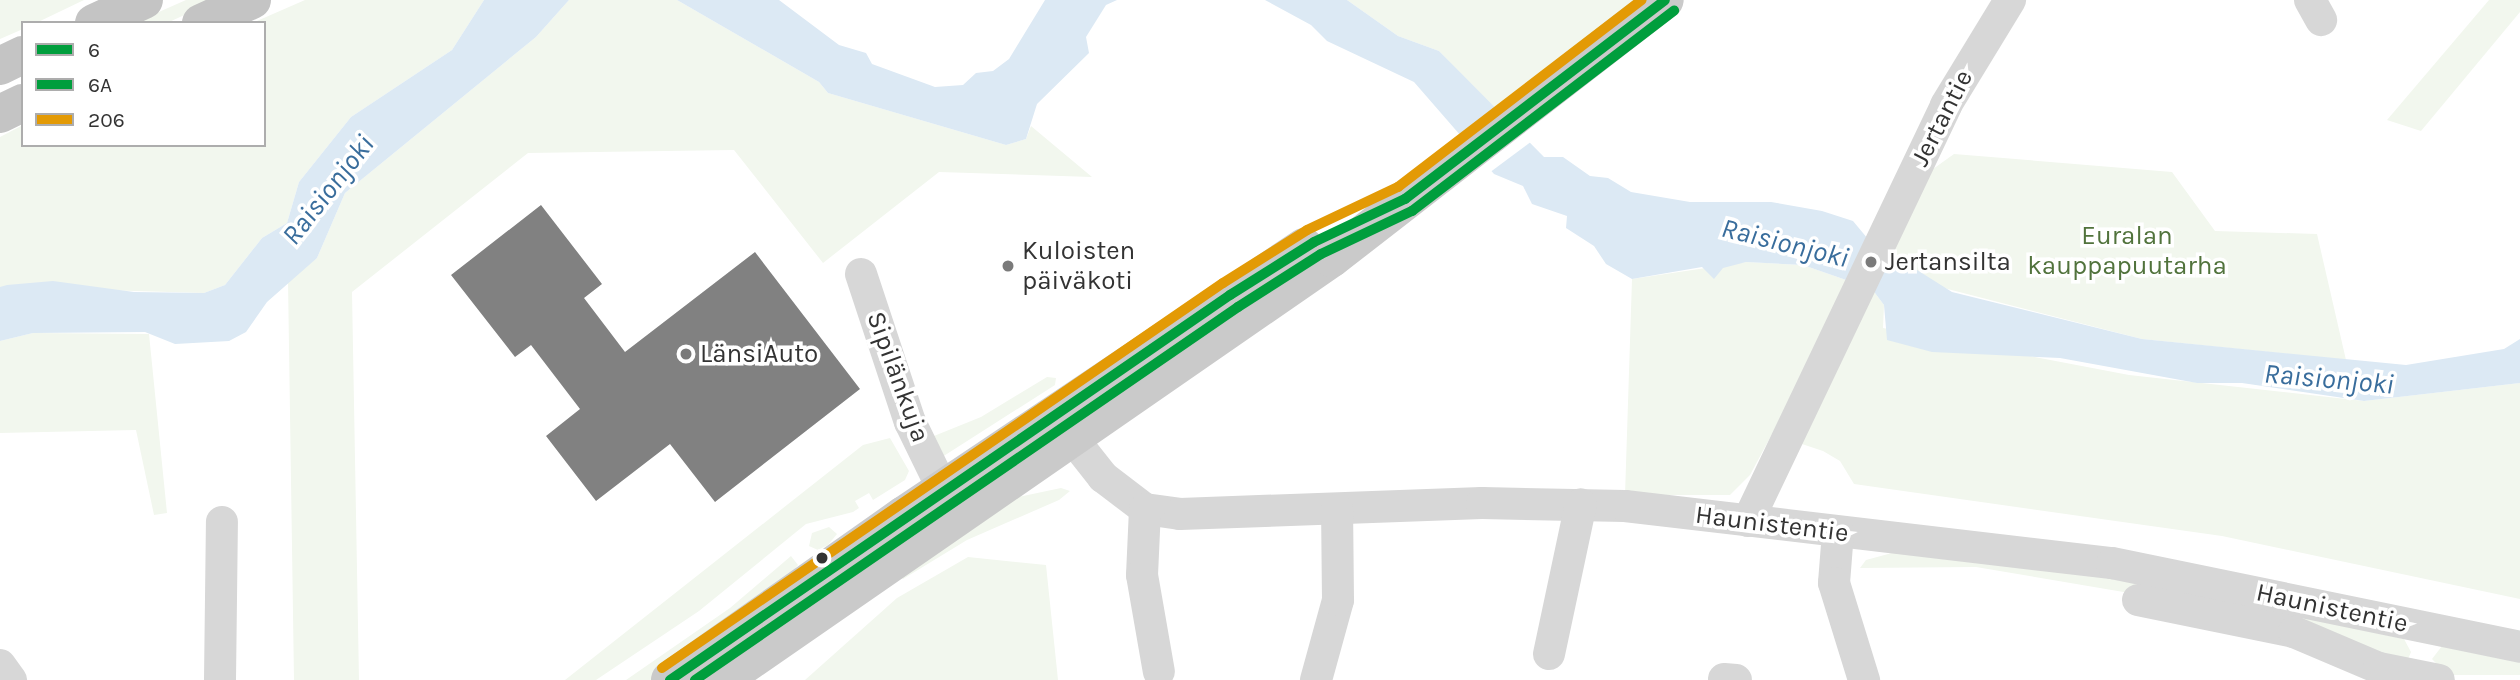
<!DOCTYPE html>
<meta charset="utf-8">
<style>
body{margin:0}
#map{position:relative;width:2520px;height:680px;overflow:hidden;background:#fff;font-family:Karla,sans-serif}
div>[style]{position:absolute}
.green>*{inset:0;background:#f2f7ee}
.water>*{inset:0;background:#dce9f4}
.pier>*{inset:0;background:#fff}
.building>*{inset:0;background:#818181}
.minor>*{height:32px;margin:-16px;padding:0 16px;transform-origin:16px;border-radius:16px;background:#d7d7d7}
.major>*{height:38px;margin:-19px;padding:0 19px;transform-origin:19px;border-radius:19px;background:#cacaca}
.highway>*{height:38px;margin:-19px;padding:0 19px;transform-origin:19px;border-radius:19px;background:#c4c4c4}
.bus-1>*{height:10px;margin:-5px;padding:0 5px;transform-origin:5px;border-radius:5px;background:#009e3d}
.bus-2>*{height:10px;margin:-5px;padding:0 5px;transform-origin:5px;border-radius:5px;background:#009e3d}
.bus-3>*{height:10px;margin:-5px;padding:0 5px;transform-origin:5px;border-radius:5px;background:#e39a05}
.dots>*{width:19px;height:19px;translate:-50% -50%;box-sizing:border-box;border:4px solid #fff;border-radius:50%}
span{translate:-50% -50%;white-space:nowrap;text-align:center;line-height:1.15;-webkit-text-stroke:7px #fff;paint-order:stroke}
.street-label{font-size:26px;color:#333}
.park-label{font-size:26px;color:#51733c}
.poi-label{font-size:26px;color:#333}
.left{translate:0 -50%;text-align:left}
.water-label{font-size:28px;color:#396d9c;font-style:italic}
.legend{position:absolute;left:21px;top:21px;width:245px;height:126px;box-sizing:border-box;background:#fff;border:2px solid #adadad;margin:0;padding:9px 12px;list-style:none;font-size:21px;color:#333}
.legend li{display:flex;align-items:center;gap:14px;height:35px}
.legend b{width:35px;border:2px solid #adadad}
</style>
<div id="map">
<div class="green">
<div style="clip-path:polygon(0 0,84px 0,36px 23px,23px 23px,23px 29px,0 39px)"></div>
<div style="clip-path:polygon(186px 0,217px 0,167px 23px,134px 23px)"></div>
<div style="clip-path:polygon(305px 0,484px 0,452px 50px,351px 117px,299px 182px,287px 223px,262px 238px,225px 285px,204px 293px,0 287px,0 137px,23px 125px,23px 145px,264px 145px,264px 23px,252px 23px)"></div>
<div style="clip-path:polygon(569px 0,677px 0,819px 82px,828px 93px,1006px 145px,1026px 139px,1031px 126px,1092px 177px,939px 172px,823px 263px,734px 150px,528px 153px,352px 292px,359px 680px,294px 680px,288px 281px,317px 258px,345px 193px,536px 37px)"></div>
<div style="clip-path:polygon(1347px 0,1635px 0,1495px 110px,1439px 51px,1398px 36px)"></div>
<div style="clip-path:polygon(2489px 0,2520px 0,2520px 12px,2421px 131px,2387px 120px)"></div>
<div style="clip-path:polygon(1954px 154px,2172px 172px,2215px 231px,2317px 234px,2346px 360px,2142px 339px,1936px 286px,1889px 251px,1926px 174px)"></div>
<div style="clip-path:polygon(1746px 262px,1803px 265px,1872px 289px,1884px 305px,1883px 328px,2129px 375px,2364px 401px,2520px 383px,2520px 599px,2222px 536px,1854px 484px,1840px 461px,1823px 451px,1772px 434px,1750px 475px,1730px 495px,1625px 495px,1632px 279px)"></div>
<div style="clip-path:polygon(33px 333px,149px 334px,167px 513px,154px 515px,136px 430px,0 433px,0 341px)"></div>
<div style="clip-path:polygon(1047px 377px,1056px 378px,1055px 385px,939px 459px,929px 438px,981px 417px)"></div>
<div style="clip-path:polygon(890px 438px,909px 471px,905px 480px,873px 500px,869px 493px,855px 501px,859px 508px,853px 512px,806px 524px,699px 611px,596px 680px,565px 680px,863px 445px)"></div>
<div style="clip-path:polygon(1061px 488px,1070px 491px,1059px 500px,967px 540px,903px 579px,899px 574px,1009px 499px)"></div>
<div style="clip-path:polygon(829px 527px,837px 534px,828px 545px,818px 550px,809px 546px,812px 533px)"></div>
<div style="clip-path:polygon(1903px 550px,2120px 577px,2404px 639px,2411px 652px,2406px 664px,2212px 607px,1976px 567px,1860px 568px,1866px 560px)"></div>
<div style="clip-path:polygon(791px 556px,798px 565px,788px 577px,656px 680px,626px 680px,730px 608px)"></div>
<div style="clip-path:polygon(968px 557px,1046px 565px,1058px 680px,805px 680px,897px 598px)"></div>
<div style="clip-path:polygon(2442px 646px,2520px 661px,2520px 675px,2447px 675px,2432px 659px)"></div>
</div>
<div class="water">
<div style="clip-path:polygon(484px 0,569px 0,536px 37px,345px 193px,317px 258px,267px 302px,246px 332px,229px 341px,175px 344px,145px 332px,33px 333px,0 341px,0 287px,7px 285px,53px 281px,134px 292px,204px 293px,225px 285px,262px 238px,287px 223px,299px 182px,351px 117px,452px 50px)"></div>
<div style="clip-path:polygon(677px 0,779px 0,839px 45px,866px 53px,872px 64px,935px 87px,963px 85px,976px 73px,993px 71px,1009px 59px,1045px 0,1117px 0,1106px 5px,1086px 37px,1089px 53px,1037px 104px,1026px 139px,1006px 145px,828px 93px,819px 82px)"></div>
<div style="clip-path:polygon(1265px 0,1347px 0,1398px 36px,1439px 51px,1544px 157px,1563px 157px,1590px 176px,1608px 178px,1631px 192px,1690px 202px,1771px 202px,1822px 211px,1853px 221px,1868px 239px,1952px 292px,2142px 339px,2406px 365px,2504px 349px,2520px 339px,2520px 383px,2364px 401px,2242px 383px,2197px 383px,2060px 358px,1932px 352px,1887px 340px,1884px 305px,1872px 289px,1803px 265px,1746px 262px,1723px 268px,1714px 279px,1702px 267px,1632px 279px,1606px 264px,1594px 246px,1566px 228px,1567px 216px,1532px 204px,1523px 186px,1494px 174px,1414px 82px,1327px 41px,1311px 25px)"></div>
</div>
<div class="pier">
<div style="clip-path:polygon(1499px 109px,1532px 141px,1489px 173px,1460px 138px)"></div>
</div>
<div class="building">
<div style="clip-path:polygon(541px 205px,602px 284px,584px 298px,625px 352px,755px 252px,860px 389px,715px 502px,670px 444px,596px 501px,546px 436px,580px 409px,531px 345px,515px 357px,451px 275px)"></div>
</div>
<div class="minor">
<div style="left:2310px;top:0;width:23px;rotate:61deg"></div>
<div style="left:861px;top:274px;width:156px;rotate:71.7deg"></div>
<div style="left:910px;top:422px;width:98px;rotate:64deg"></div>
<div style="left:1058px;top:420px;width:73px;rotate:51.7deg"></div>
<div style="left:1103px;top:477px;width:53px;rotate:37.3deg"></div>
<div style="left:1145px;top:509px;width:35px;rotate:8deg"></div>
<div style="left:1180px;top:514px;width:302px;rotate:-2.1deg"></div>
<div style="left:1482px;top:503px;width:143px;rotate:1.2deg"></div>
<div style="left:1625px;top:506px;width:490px;rotate:6.7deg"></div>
<div style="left:2112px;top:563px;width:417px;rotate:11.6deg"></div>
<div style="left:1145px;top:509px;width:66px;rotate:92.6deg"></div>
<div style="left:1142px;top:575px;width:98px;rotate:80.1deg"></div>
<div style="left:1748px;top:521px;width:461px;rotate:-64.5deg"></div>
<div style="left:1946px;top:105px;width:123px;rotate:-58.6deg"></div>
<div style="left:1838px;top:532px;width:51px;rotate:94.5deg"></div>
<div style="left:1834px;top:583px;width:102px;rotate:72.8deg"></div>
<div style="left:2138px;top:600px;width:159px;rotate:11.6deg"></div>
<div style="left:2294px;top:632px;width:92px;rotate:23deg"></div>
<div style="left:2379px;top:668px;width:61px;rotate:11.3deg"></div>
<div style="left:1549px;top:654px;width:153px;rotate:-78deg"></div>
<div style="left:0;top:665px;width:19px;rotate:54deg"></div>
<div style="left:1724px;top:679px;width:12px;rotate:5deg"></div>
<div style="left:220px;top:680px;width:158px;rotate:-89.3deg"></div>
<div style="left:1316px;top:680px;width:83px;rotate:-74.6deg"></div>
<div style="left:1338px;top:600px;width:90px;rotate:-90.6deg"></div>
</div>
<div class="major">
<div style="left:670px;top:680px;width:286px;rotate:-35.2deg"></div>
<div style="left:904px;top:515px;width:482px;rotate:-33.8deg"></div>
<div style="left:722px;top:680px;width:742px;rotate:-34.68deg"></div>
<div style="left:1332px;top:258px;width:421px;rotate:-37.8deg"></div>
</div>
<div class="highway">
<div style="left:94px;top:23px;width:55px;rotate:-24.7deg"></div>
<div style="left:201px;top:23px;width:56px;rotate:-24.3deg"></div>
<div style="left:0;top:66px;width:25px;rotate:-26deg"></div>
<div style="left:0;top:114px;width:25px;rotate:-26deg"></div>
</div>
<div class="bus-1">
<div style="left:670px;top:680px;width:680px;rotate:-34.51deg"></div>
<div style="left:1230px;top:295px;width:99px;rotate:-32.2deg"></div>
<div style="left:1314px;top:242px;width:101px;rotate:-25.3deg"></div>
<div style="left:1405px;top:199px;width:327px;rotate:-37.4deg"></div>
</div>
<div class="bus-2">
<div style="left:695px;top:680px;width:659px;rotate:-34.49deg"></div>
<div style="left:1238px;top:307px;width:98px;rotate:-32.6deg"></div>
<div style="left:1321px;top:254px;width:101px;rotate:-25.3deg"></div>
<div style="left:1412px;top:211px;width:330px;rotate:-37.4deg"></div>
</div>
<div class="bus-3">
<div style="left:662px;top:668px;width:680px;rotate:-34.46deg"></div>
<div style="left:1223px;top:283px;width:99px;rotate:-32.2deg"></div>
<div style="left:1307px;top:230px;width:101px;rotate:-25.3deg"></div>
<div style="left:1398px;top:187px;width:307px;rotate:-37.5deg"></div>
</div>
<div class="dots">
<div style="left:1871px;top:262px;background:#7a7a7a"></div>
<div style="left:1008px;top:266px;background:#7a7a7a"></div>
<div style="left:686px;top:354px;background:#7a7a7a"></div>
<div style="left:822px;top:558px;background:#333"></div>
</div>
<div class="street-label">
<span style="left:1942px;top:118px;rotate:-63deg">Jertantie</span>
<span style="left:898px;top:377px;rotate:70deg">Sipilänkuja</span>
<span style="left:1772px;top:524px;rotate:7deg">Haunistentie</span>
<span style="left:2332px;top:608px;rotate:12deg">Haunistentie</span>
</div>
<div class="park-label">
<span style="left:2127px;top:251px">Euralan<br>kauppapuutarha</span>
</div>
<div class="poi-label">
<span class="left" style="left:1022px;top:266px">Kuloisten<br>päiväkoti</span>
<span class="left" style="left:1885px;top:262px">Jertansilta</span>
<span class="left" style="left:700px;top:354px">LänsiAuto</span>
</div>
<div class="water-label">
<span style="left:328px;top:190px;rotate:-52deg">Raisionjoki</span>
<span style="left:1785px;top:243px;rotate:14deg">Raisionjoki</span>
<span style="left:2329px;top:379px;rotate:5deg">Raisionjoki</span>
</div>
<ul class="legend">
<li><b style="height:9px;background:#009e3d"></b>6</li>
<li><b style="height:9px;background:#009e3d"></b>6A</li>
<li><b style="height:9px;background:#e39a05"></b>206</li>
</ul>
</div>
